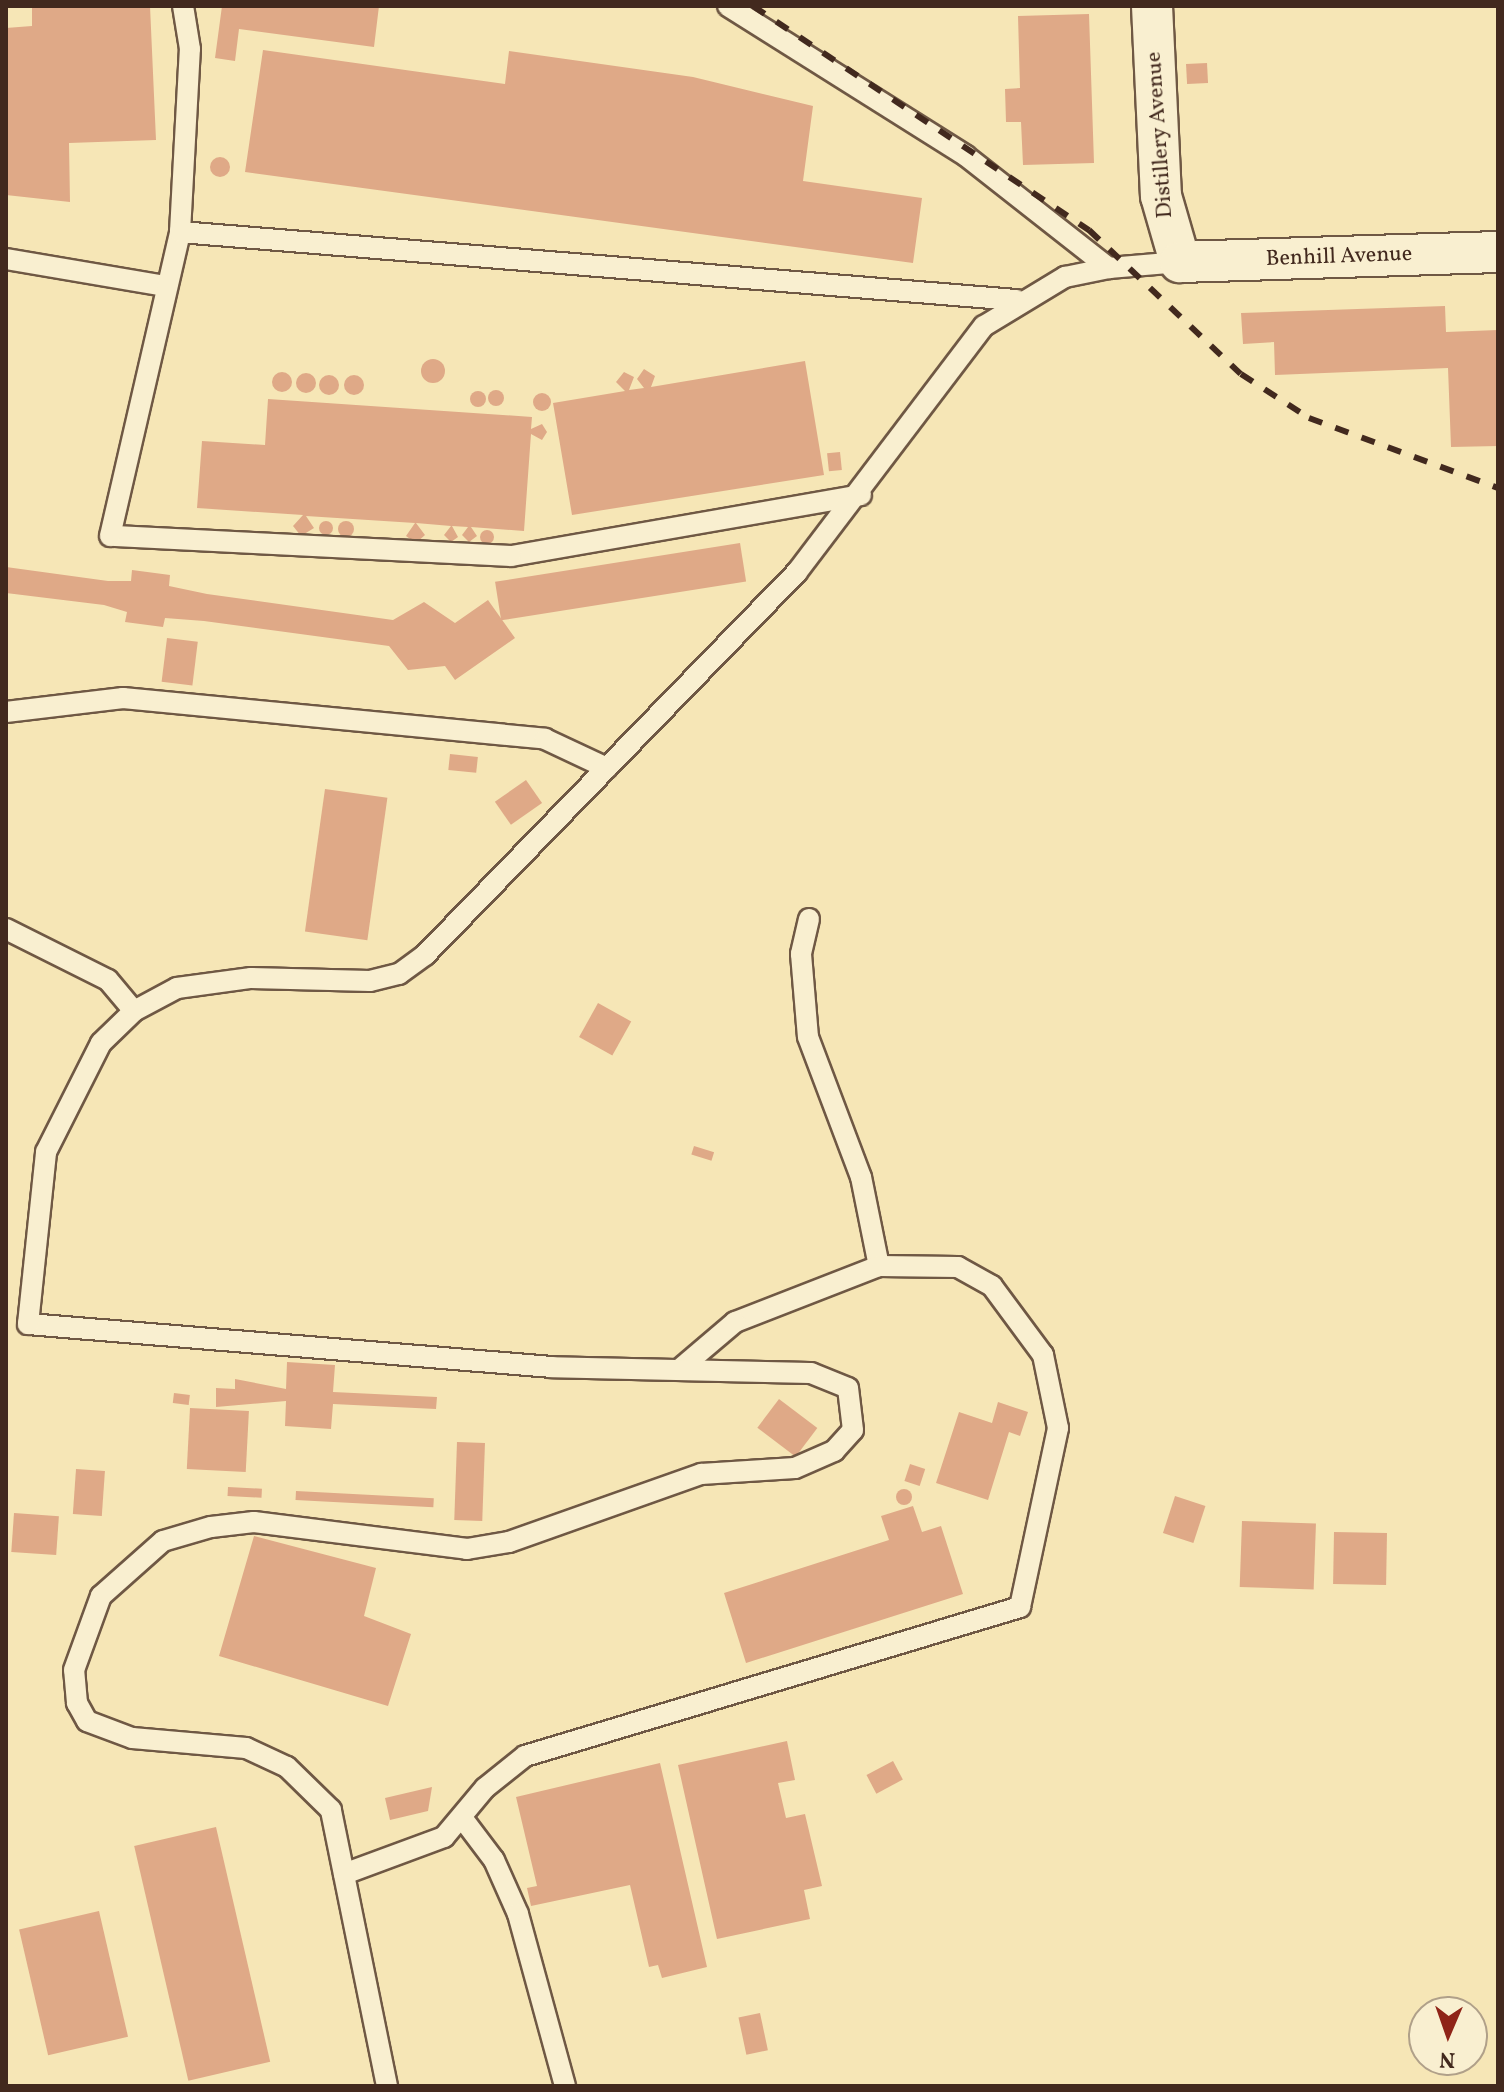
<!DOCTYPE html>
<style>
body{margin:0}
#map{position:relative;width:1504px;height:2092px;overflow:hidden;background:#f6e6b6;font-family:Vollkorn,serif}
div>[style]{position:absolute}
.building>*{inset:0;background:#dfa987;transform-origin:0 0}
.round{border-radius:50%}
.roads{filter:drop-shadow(2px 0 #6f5844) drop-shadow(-2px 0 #6f5844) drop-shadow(0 2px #6f5844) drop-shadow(0 -2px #6f5844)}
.lane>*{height:20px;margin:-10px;padding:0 10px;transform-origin:10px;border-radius:10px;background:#f9efd0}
.street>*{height:40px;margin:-20px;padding:0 20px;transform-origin:20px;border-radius:20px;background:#f9efd0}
.rail>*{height:6px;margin-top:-3px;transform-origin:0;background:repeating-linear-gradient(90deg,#42291e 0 14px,transparent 0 28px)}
span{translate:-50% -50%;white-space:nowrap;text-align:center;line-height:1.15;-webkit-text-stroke:6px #f9efd0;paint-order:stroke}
.street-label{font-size:22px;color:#42291e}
.frame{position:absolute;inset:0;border:8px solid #42291e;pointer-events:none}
.north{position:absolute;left:1408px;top:1996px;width:80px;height:80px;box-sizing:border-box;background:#f9efd0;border:2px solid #b0a089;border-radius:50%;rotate:182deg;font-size:22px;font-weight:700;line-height:32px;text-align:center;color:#42291e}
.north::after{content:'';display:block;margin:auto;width:28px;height:36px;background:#8f2418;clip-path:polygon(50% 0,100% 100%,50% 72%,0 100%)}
</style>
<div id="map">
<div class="building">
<div style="clip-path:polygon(32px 6px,150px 6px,156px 140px,69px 143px,70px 202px,6px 195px,6px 28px,32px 26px)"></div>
<div style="clip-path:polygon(222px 6px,379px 6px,374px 47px,239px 29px,235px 61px,215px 58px)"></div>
<div style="clip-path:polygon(1089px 14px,1094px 163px,1023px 165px,1021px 122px,1006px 122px,1005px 89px,1020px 88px,1018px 16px)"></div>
<div style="clip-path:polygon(263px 50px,505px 84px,509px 51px,693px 77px,813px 106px,803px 181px,922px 198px,913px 263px,245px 172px)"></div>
<div style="left:1207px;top:63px;width:20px;height:21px;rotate:87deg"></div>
<div class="round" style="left:210px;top:157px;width:20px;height:20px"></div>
<div style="clip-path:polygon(1445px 306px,1446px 332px,1498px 330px,1498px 446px,1451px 447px,1448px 368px,1275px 375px,1274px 342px,1243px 344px,1241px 313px)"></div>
<div class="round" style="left:421px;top:359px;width:24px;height:24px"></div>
<div style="clip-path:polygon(805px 361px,824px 475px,572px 515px,553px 403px,625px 391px,616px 382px,624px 372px,634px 377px,629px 390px,644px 388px,637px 379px,644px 369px,655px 376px,651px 387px)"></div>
<div class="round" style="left:272px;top:372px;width:20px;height:20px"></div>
<div class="round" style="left:296px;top:373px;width:20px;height:20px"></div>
<div class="round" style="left:344px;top:375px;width:20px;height:20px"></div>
<div class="round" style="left:319px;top:375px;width:20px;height:20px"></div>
<div class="round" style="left:488px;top:390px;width:16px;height:16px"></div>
<div class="round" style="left:470px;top:391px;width:16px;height:16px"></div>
<div class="round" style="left:533px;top:393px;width:18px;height:18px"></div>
<div style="clip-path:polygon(268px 399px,532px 417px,531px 429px,542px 424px,547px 432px,542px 440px,531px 434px,524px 531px,471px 527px,477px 536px,469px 542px,462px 535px,468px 527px,452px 526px,458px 537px,451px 542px,444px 535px,451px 526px,416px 523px,425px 535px,416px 543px,406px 536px,415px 523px,306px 516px,314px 528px,301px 536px,293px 526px,303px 515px,197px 508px,202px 441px,265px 445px)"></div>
<div style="left:840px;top:452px;width:18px;height:13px;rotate:84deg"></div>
<div class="round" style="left:319px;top:521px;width:14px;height:14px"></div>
<div class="round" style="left:338px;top:521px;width:16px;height:16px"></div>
<div class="round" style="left:480px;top:530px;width:14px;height:14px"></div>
<div style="left:740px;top:543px;width:39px;height:248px;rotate:81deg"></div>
<div style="clip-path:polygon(6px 567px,108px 581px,131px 581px,132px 570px,170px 575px,169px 586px,207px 594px,393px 620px,424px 602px,455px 623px,488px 600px,515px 638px,455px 680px,445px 666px,408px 670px,389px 646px,204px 621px,165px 618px,163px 627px,125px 622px,127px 612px,104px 605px,6px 593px)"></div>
<div style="left:167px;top:638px;width:31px;height:44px;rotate:7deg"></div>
<div style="left:450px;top:754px;width:28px;height:16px;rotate:6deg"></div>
<div style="left:526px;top:780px;width:28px;height:38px;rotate:55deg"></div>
<div style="left:325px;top:789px;width:63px;height:144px;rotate:8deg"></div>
<div style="left:598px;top:1003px;width:38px;height:39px;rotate:29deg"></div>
<div style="left:694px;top:1146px;width:21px;height:9px;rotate:17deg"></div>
<div style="clip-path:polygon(287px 1362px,335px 1365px,333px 1392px,437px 1397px,436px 1409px,333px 1404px,331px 1429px,285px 1426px,286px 1401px,216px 1407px,216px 1388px,235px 1389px,235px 1379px,286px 1389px)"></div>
<div style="left:174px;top:1393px;width:16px;height:10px;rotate:7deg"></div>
<div style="left:779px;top:1399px;width:48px;height:36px;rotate:37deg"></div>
<div style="clip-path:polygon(998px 1402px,1028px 1412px,1020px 1436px,1009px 1432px,988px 1500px,936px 1483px,959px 1412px,992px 1423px)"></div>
<div style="left:190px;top:1408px;width:59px;height:61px;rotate:3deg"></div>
<div style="left:457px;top:1442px;width:28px;height:78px;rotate:2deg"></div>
<div style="left:910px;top:1464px;width:16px;height:18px;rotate:18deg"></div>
<div style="left:76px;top:1469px;width:29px;height:45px;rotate:4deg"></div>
<div style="left:228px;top:1487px;width:34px;height:9px;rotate:3deg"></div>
<div class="round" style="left:896px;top:1489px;width:16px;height:16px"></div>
<div style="left:296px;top:1491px;width:138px;height:9px;rotate:3deg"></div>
<div style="left:1175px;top:1496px;width:32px;height:39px;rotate:18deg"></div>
<div style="clip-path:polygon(913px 1506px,922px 1532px,941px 1526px,963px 1594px,746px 1663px,724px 1593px,889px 1540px,881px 1516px)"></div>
<div style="left:14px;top:1513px;width:45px;height:39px;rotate:4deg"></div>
<div style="left:1242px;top:1521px;width:74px;height:66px;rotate:2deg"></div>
<div style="left:1334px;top:1532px;width:53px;height:52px;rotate:1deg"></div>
<div style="clip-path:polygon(254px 1536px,376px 1568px,364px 1616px,411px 1634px,388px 1706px,219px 1656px)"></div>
<div style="clip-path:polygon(787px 1741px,795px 1780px,778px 1783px,786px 1818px,805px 1814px,822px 1886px,804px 1890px,810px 1919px,717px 1939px,678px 1765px)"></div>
<div style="left:893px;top:1761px;width:21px;height:30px;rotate:62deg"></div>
<div style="clip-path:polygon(660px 1763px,707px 1967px,662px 1978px,658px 1965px,649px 1967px,630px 1885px,531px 1906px,527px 1888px,537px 1886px,516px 1797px)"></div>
<div style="clip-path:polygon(432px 1787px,428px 1811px,390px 1820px,385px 1798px)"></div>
<div style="left:216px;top:1827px;width:241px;height:84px;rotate:77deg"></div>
<div style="left:99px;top:1911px;width:129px;height:82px;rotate:77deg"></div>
<div style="left:760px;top:2013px;width:38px;height:22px;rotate:78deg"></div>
</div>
<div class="roads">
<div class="lane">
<div style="left:728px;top:6px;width:281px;rotate:32.2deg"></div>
<div style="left:966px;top:156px;width:182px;rotate:38.1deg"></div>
<div style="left:1109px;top:268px;width:71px;rotate:-4.8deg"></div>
<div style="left:180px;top:232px;width:183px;rotate:-86.9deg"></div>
<div style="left:190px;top:49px;width:44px;rotate:-99.2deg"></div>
<div style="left:6px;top:259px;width:161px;rotate:9.6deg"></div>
<div style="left:861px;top:495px;width:355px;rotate:170.1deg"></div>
<div style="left:511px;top:556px;width:401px;rotate:-177.1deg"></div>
<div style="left:110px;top:536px;width:312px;rotate:-77deg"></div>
<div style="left:180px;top:232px;width:839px;rotate:4.65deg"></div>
<div style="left:6px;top:712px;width:118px;rotate:-6.8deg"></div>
<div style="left:123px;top:698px;width:424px;rotate:5.5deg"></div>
<div style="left:545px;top:739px;width:68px;rotate:25.1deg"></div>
<div style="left:809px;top:919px;width:36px;rotate:103deg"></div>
<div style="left:801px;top:954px;width:83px;rotate:85.2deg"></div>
<div style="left:808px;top:1037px;width:150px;rotate:69.3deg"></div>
<div style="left:861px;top:1177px;width:91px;rotate:78.6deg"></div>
<div style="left:6px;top:929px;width:114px;rotate:26.6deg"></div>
<div style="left:108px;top:980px;width:40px;rotate:50deg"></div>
<div style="left:463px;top:1819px;width:51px;rotate:52.9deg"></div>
<div style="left:494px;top:1860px;width:59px;rotate:66deg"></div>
<div style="left:518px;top:1914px;width:178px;rotate:74.7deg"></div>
<div style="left:344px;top:1874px;width:107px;rotate:-20.3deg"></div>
<div style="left:444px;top:1837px;width:64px;rotate:-50.1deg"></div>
<div style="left:485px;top:1788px;width:51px;rotate:-38.7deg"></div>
<div style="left:525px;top:1756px;width:517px;rotate:-16.75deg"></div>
<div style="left:1020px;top:1607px;width:183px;rotate:-78deg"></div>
<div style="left:1058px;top:1428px;width:75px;rotate:-101.6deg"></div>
<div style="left:1043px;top:1355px;width:86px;rotate:-126.5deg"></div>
<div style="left:992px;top:1286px;width:39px;rotate:-151deg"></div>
<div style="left:958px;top:1267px;width:79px;rotate:-179.3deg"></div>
<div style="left:879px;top:1266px;width:155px;rotate:158.7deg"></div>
<div style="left:735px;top:1322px;width:71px;rotate:139.6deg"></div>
<div style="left:387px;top:2086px;width:282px;rotate:-101.5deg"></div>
<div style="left:331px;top:1810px;width:62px;rotate:-135.7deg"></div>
<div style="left:287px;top:1767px;width:45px;rotate:-155.1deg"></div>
<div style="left:246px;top:1748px;width:114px;rotate:-175deg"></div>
<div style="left:132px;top:1738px;width:48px;rotate:-159.3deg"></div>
<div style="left:87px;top:1721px;width:21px;rotate:-119deg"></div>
<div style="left:77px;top:1703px;width:33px;rotate:-95deg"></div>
<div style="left:74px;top:1670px;width:79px;rotate:-70deg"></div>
<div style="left:101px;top:1596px;width:83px;rotate:-41.6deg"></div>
<div style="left:163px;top:1541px;width:50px;rotate:-16.3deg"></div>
<div style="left:211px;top:1527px;width:43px;rotate:-6.6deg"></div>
<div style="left:254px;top:1522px;width:215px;rotate:7.2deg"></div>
<div style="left:467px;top:1549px;width:43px;rotate:-9.5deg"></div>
<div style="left:509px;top:1542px;width:204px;rotate:-19.5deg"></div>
<div style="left:701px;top:1474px;width:94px;rotate:-3.7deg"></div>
<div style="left:795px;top:1468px;width:43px;rotate:-23.6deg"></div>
<div style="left:834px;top:1451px;width:28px;rotate:-48deg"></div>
<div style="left:853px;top:1430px;width:42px;rotate:-96.8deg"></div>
<div style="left:848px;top:1388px;width:40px;rotate:-158deg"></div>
<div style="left:811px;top:1373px;width:259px;rotate:-178.7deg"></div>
<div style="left:552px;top:1367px;width:526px;rotate:-175.31deg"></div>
<div style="left:28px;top:1324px;width:173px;rotate:-84deg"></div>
<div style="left:46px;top:1152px;width:122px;rotate:-63.2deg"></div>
<div style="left:101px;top:1043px;width:46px;rotate:-44.1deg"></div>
<div style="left:134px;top:1011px;width:49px;rotate:-28.1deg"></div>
<div style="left:177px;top:988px;width:75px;rotate:-7.7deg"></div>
<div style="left:251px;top:978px;width:119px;rotate:1.4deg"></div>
<div style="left:370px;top:981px;width:30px;rotate:-14deg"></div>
<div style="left:399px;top:974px;width:32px;rotate:-36deg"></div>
<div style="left:425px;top:955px;width:534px;rotate:-45.83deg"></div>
<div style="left:797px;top:572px;width:309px;rotate:-52.8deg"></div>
<div style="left:984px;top:326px;width:95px;rotate:-31.2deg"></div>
<div style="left:1065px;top:277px;width:45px;rotate:-11.6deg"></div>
</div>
<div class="street">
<div style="left:1152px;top:6px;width:190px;rotate:87.3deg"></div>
<div style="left:1161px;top:196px;width:69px;rotate:73.9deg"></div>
<div style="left:1180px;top:262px;width:318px;rotate:-1.8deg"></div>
</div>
</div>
<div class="rail">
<div style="left:753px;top:6px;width:404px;rotate:33.7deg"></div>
<div style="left:1089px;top:230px;width:209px;rotate:43.5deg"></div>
<div style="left:1241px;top:374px;width:81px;rotate:32.9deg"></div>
<div style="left:1309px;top:418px;width:202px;rotate:20.3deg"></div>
</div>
<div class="street-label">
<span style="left:1160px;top:135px;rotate:-94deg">Distillery Avenue</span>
<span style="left:1339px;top:257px;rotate:-2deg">Benhill Avenue</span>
</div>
<div class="frame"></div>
<div class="north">N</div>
</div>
